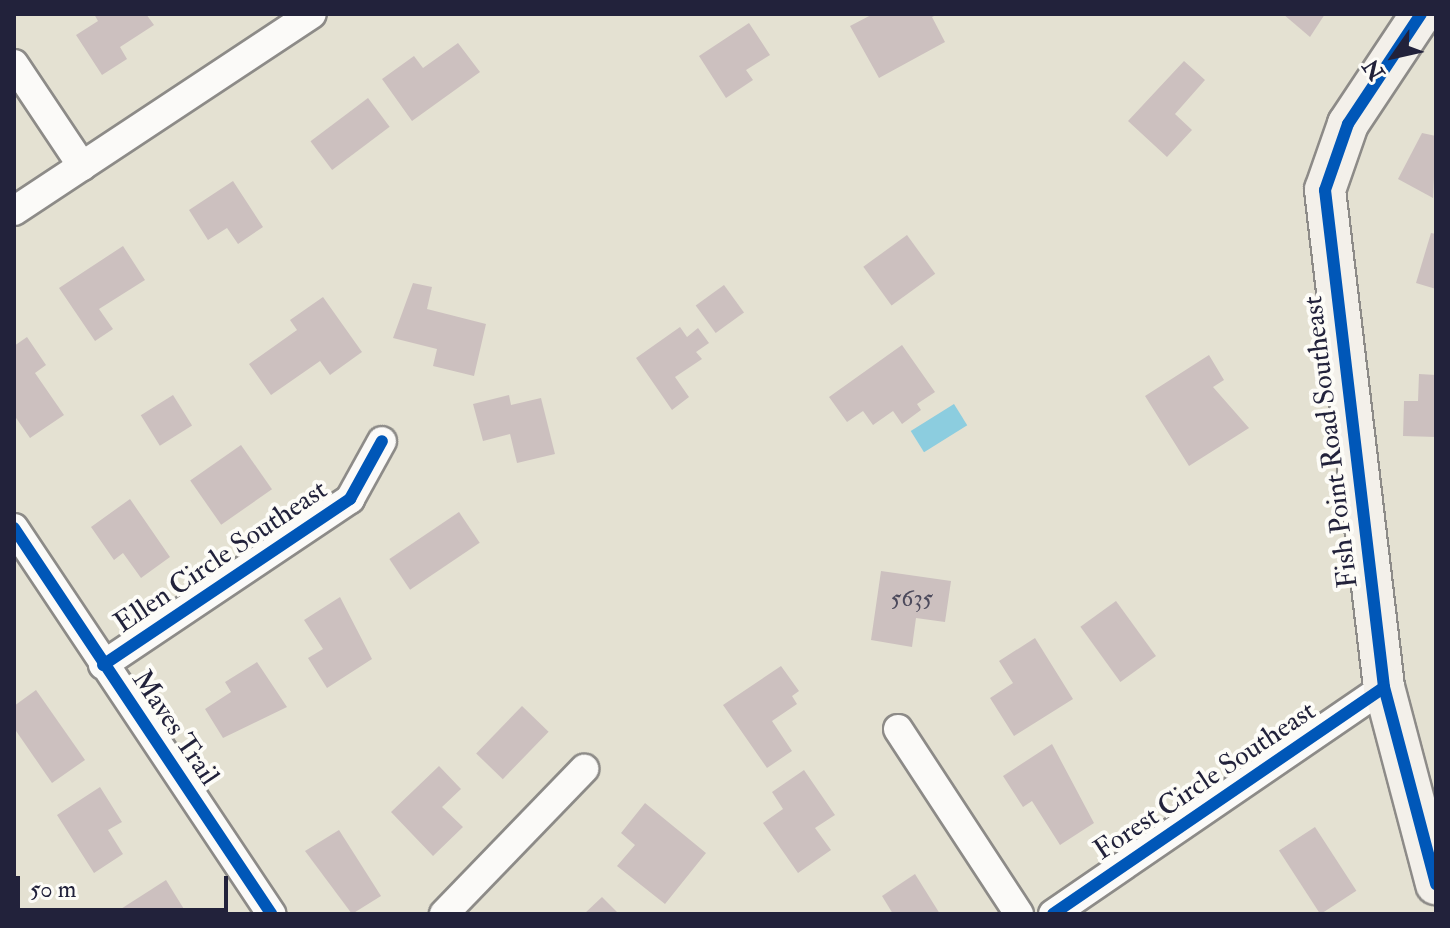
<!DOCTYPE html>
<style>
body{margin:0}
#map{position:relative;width:1450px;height:928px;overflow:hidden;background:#e4e1d2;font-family:"IM FELL Double Pica",serif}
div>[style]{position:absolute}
.water>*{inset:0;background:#8ccddf;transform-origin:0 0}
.building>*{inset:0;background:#ccc0bf;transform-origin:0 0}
.roads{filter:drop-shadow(2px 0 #8d8b88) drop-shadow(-2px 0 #8d8b88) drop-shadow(0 2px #8d8b88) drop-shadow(0 -2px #8d8b88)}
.street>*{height:28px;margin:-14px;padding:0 14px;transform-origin:14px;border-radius:14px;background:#fbfaf8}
.secondary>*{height:40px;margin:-20px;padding:0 20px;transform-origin:20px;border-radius:20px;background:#f3f0ea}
.cycleway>*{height:12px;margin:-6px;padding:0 6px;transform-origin:6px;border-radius:6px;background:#0057b8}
span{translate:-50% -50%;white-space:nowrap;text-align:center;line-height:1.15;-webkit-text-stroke:8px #fdfcf7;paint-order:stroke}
.number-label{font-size:24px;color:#4c4a5c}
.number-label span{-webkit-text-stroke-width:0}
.street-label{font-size:28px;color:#22223b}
.frame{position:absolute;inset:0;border:16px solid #22223b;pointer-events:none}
.north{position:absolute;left:1354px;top:16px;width:80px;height:80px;-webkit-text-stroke:6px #fdfcf7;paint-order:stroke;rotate:236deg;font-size:22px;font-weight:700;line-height:32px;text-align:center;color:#22223b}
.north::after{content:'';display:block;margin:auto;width:28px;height:36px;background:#22223b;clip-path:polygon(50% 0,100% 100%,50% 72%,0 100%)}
.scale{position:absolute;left:16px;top:876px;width:212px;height:36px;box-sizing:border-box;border:4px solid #22223b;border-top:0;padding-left:10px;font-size:24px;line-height:28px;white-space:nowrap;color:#22223b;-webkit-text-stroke:6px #fdfcf7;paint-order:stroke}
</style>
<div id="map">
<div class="water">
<div style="left:954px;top:404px;width:25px;height:51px;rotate:58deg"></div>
</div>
<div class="building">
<div style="clip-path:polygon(94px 14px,146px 14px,154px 25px,120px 47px,127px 59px,102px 75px,76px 35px,98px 21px)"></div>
<div style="clip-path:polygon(873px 14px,938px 14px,932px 17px,945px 42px,879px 78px,850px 26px)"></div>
<div style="clip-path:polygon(1283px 14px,1325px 14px,1310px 37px)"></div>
<div style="clip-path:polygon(749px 23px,770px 55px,746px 70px,753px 80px,726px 98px,699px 56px)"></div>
<div style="clip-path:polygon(458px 43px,480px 72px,412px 121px,382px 79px,414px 56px,423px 68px)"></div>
<div style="clip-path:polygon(1184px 61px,1205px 80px,1175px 114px,1192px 130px,1167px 157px,1128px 121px)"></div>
<div style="left:368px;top:98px;width:36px;height:72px;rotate:53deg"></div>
<div style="clip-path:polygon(1422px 133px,1436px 136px,1433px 198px,1398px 179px)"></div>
<div style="clip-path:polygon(233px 181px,263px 227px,238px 244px,227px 228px,208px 240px,189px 210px)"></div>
<div style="clip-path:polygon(1431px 233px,1436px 234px,1436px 289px,1416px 283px)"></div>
<div style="left:907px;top:235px;width:48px;height:54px;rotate:54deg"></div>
<div style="clip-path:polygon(123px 246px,145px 280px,99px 309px,113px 329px,95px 341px,59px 288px)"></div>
<div style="clip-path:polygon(413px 283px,432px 287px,427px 309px,486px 324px,474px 376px,433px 366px,437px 349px,393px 338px)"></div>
<div style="left:724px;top:285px;width:34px;height:35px;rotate:54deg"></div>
<div style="clip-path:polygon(323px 297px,362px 352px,330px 375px,320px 361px,271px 395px,249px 364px,297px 330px,290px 320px)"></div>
<div style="clip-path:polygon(680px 327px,687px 337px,698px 328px,709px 343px,696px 352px,702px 359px,675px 377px,689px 397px,672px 410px,636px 358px)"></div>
<div style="clip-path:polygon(27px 337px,46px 365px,35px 373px,64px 415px,30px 438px,14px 415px,14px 346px)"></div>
<div style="clip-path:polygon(902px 345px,935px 392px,917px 404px,921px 410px,902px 424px,893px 411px,873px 425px,863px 411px,847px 422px,829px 397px)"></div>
<div style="clip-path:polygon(1209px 355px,1224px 380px,1213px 387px,1249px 428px,1189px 466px,1145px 396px)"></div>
<div style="clip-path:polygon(1419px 374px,1436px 375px,1436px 437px,1403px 436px,1404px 401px,1418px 401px)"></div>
<div style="left:173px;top:395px;width:36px;height:38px;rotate:58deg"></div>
<div style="clip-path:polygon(509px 395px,511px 405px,541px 398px,555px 454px,517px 463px,510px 434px,483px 441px,473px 404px)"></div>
<div style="left:241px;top:445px;width:54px;height:62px;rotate:55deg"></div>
<div style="clip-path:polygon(130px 499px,170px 557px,141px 578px,123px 553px,114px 560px,91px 527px)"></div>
<div style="left:459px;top:512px;width:37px;height:84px;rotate:56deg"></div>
<div style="clip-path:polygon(881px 571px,951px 581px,945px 622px,916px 618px,912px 647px,871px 640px)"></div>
<div style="clip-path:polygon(340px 597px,372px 659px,327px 688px,308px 658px,323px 649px,304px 620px)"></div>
<div style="left:1116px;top:601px;width:68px;height:44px;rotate:54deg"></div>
<div style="clip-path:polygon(1035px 638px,1073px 699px,1014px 736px,990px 698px,1013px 683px,999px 661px)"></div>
<div style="clip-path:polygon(257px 662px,287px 707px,223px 738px,205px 709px,231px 692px,225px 682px)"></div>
<div style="clip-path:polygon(781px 666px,799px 691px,792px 696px,797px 704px,772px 721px,792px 751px,767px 768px,723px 705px)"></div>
<div style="clip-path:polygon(36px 690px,85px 760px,52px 783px,14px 728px,14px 706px)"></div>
<div style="left:522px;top:706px;width:37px;height:66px;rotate:44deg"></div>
<div style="clip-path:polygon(1052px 744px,1094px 823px,1060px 845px,1032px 801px,1023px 807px,1003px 776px)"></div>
<div style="clip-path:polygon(439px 766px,461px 789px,442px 807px,463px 827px,433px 856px,391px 812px)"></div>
<div style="clip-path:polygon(804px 770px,835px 815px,815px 828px,831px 850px,798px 873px,763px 823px,783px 809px,772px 792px)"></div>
<div style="clip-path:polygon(100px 787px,122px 822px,108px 830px,123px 854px,94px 873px,57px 815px)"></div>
<div style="clip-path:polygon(645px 803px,706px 853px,665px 904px,617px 866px,635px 845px,621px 833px)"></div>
<div style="left:1315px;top:827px;width:76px;height:43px;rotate:57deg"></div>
<div style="clip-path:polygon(339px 830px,381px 896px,352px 914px,305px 851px)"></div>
<div style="clip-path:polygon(915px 874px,940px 914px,893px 914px,882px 896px)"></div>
<div style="clip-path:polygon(166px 880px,187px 914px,113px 914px)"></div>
<div style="clip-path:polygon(602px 897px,619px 914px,584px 914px)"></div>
</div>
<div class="roads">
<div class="street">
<div style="left:14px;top:64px;width:123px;rotate:56.3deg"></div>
<div style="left:14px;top:211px;width:357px;rotate:-33.5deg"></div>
<div style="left:14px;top:528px;width:464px;rotate:56.3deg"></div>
<div style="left:103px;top:665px;width:298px;rotate:-33.9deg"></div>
<div style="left:350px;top:499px;width:66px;rotate:-61.1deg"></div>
<div style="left:898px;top:729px;width:221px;rotate:56.8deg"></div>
<div style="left:444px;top:914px;width:202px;rotate:-46deg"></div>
<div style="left:1053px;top:914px;width:401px;rotate:-34.4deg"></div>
</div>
<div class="secondary">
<div style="left:1421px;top:14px;width:132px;rotate:123.6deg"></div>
<div style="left:1348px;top:124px;width:70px;rotate:109.2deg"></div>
<div style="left:1325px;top:190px;width:500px;rotate:83.23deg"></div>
<div style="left:1384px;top:687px;width:204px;rotate:75.2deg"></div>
</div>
</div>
<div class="cycleway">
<div style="left:1421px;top:14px;width:132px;rotate:123.6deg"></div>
<div style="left:1348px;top:124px;width:70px;rotate:109.2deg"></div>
<div style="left:1325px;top:190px;width:500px;rotate:83.23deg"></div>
<div style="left:1384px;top:687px;width:204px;rotate:75.2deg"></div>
<div style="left:14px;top:528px;width:464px;rotate:56.3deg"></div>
<div style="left:103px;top:665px;width:298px;rotate:-33.9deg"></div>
<div style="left:350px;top:499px;width:66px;rotate:-61.1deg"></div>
<div style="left:1053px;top:914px;width:401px;rotate:-34.4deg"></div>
</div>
<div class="number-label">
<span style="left:912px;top:599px">5635</span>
</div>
<div class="street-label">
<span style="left:1331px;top:442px;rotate:-97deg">Fish Point Road Southeast</span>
<span style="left:221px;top:557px;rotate:-34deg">Ellen Circle Southeast</span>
<span style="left:175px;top:728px;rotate:56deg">Maves Trail</span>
<span style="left:1205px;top:781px;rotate:-34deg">Forest Circle Southeast</span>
</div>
<div class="frame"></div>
<div class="north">N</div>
<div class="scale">50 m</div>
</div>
